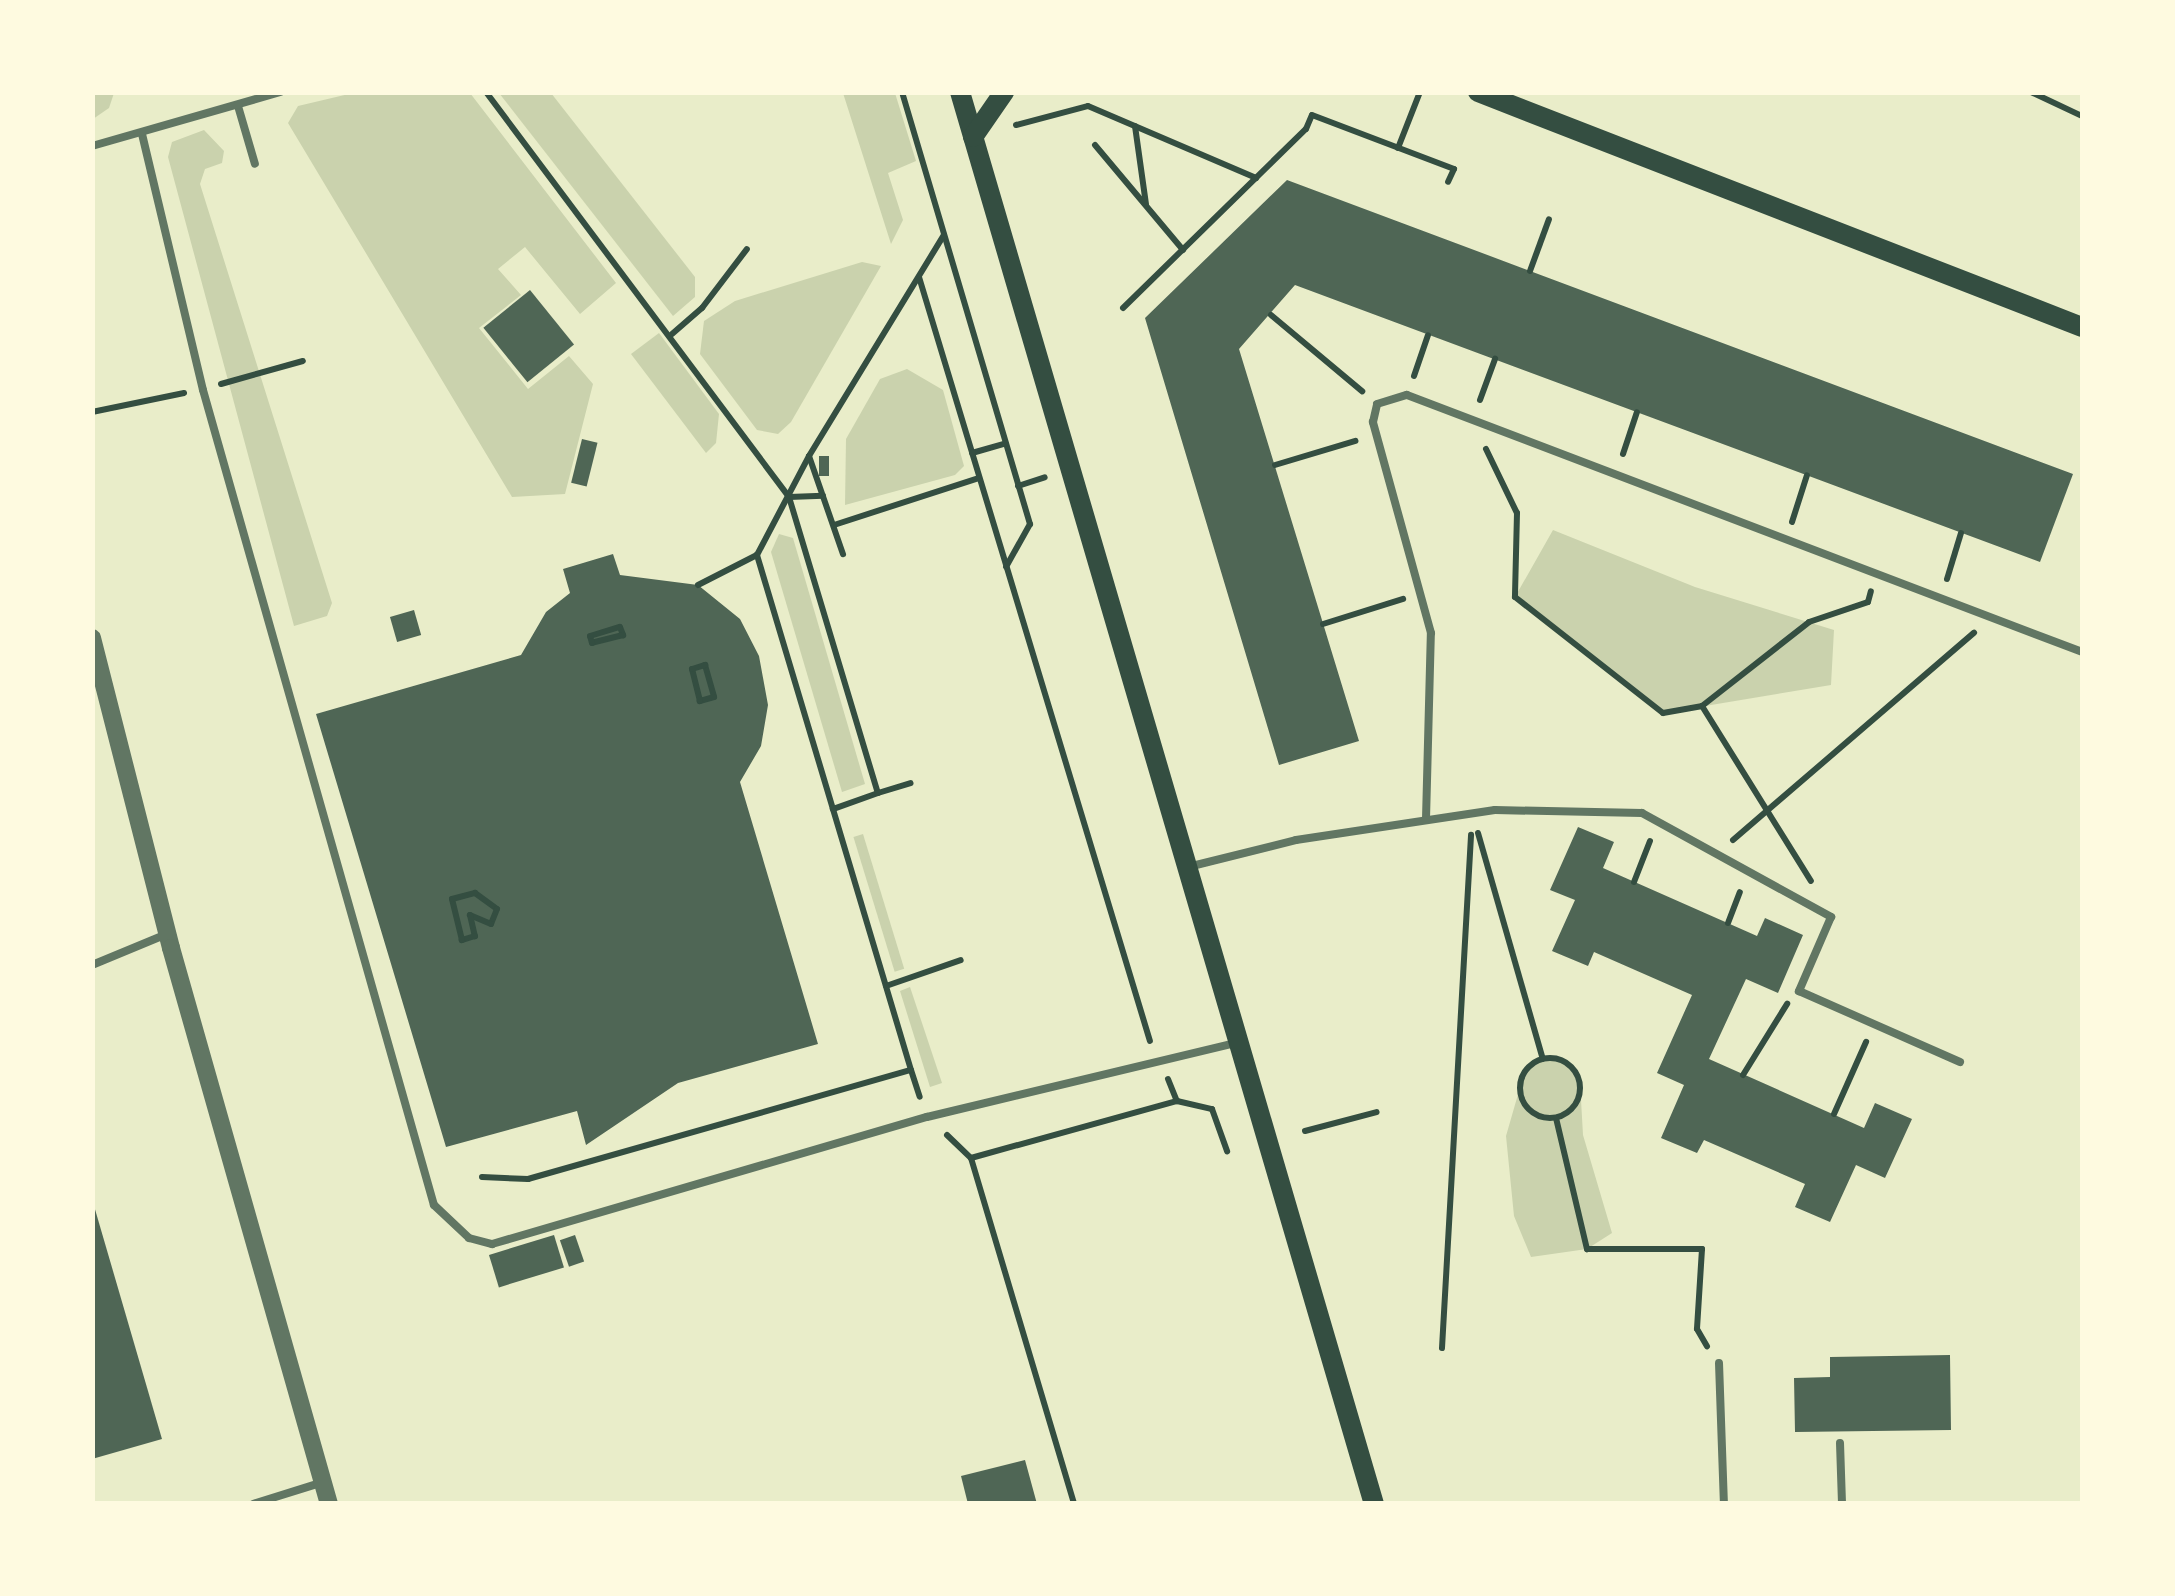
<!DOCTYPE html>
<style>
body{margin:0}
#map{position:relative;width:2175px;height:1596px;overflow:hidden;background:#e9edc9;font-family:"PT Sans Narrow",sans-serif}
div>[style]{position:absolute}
.green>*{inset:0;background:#cad2ad;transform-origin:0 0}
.building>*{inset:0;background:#4f6655;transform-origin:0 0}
.path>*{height:6px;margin:-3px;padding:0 3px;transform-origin:3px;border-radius:3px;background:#344e41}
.path>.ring{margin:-3px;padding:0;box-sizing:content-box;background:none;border:6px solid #344e41;border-radius:50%}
.service>*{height:8px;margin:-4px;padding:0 4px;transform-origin:4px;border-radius:4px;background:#617663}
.tertiary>*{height:18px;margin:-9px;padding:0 9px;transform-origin:9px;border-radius:9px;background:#617663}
.secondary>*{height:20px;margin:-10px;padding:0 10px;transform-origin:10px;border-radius:10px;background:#344e41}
span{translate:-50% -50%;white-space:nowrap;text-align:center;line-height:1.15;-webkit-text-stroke:8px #fefae0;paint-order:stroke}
.frame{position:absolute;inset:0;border:95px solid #fefae0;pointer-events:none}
</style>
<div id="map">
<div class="green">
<div style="clip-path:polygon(93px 92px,114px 93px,109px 108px,93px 119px)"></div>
<div style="clip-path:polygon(353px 93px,470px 93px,616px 283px,580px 314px,525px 247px,498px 269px,521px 295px,479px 328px,528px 389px,569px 356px,593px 384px,565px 494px,512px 497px,288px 123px,298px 106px)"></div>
<div style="clip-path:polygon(499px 93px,551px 93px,695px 277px,695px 297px,673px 316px)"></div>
<div style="clip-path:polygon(843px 93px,895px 93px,916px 161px,888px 173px,903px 220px,891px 244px)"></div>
<div style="clip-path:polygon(204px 130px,224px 151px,222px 163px,205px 169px,200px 184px,332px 603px,327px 616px,294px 626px,168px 157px,172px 142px)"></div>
<div style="clip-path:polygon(862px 262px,881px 266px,791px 422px,778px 434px,757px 430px,700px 354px,704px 321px,735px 301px)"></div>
<div style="clip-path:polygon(659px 333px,719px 414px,716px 443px,706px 453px,631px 354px)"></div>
<div style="clip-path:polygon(907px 369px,943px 390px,964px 466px,955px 475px,845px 505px,846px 439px,880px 379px)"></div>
<div style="clip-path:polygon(1553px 530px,1695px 587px,1834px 630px,1831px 685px,1663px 713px,1515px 597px)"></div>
<div style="clip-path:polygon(779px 534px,793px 538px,865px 784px,842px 792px,771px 552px)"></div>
<div style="left:863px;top:834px;width:141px;height:10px;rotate:73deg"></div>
<div style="clip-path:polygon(910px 987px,942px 1083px,930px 1087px,900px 991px)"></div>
<div style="clip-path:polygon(1543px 1059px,1564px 1061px,1580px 1082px,1583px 1135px,1612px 1233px,1587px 1249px,1531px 1257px,1514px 1216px,1506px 1136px,1525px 1070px)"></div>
</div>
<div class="building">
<div style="clip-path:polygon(1287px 180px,2073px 474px,2040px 562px,1295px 285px,1239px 349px,1359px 741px,1279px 765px,1145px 318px)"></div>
<div style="left:530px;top:290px;width:70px;height:60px;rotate:51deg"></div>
<div style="left:582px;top:439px;width:16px;height:45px;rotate:14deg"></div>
<div style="left:819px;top:456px;width:10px;height:20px"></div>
<div style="clip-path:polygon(613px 554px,620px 575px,698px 585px,740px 619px,759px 656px,768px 705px,761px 746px,740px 782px,818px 1044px,678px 1083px,586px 1145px,577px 1111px,446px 1147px,316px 714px,521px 655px,546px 612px,570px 593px,563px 569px)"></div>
<div style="left:414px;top:610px;width:26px;height:25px;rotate:74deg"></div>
<div style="clip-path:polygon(1578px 827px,1614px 842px,1603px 868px,1757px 936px,1765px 918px,1803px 935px,1778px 993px,1746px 979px,1709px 1059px,1864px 1128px,1875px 1103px,1912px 1119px,1885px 1178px,1856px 1165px,1830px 1222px,1795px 1207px,1805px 1184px,1704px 1140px,1697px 1153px,1661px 1138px,1684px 1085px,1657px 1073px,1692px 995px,1594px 952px,1588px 966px,1552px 951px,1575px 900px,1550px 890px)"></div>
<div style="clip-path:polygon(92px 1199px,162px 1439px,92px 1459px)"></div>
<div style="left:554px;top:1235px;width:34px;height:68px;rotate:73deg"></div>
<div style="left:575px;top:1235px;width:28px;height:16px;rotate:71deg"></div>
<div style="clip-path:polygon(1950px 1355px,1951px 1430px,1795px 1432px,1794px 1378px,1830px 1377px,1830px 1357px)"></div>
<div style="clip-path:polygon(1025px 1460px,1037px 1504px,968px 1504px,961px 1476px)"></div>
</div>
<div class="path">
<div style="left:486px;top:92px;width:506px;rotate:53.2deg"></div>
<div style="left:789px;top:497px;width:309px;rotate:73.3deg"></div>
<div style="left:878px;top:793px;width:48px;rotate:160.4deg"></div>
<div style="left:902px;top:92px;width:451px;rotate:73.5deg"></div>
<div style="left:1030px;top:524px;width:49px;rotate:119.2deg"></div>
<div style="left:2031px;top:92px;width:56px;rotate:25.2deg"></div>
<div style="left:1016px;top:125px;width:74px;rotate:-14.8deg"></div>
<div style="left:1088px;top:106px;width:183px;rotate:23.2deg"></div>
<div style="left:1135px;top:126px;width:79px;rotate:82deg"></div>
<div style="left:1095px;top:145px;width:137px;rotate:50deg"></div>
<div style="left:1398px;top:148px;width:60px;rotate:-68.6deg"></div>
<div style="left:1530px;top:271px;width:55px;rotate:-69.9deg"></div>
<div style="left:919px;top:277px;width:798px;rotate:73.18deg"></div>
<div style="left:1123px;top:308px;width:256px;rotate:-44.4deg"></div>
<div style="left:1306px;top:129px;width:15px;rotate:-67deg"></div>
<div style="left:1312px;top:115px;width:152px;rotate:20.8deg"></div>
<div style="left:1454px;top:169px;width:14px;rotate:115deg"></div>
<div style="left:1271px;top:315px;width:119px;rotate:39.9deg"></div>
<div style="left:672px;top:334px;width:40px;rotate:-41deg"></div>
<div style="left:702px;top:308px;width:74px;rotate:-52.7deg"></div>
<div style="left:1414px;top:376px;width:43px;rotate:-71.1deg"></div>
<div style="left:221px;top:384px;width:85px;rotate:-15.7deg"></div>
<div style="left:1480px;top:400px;width:44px;rotate:-69.9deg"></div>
<div style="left:92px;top:412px;width:94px;rotate:-11.7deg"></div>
<div style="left:1486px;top:449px;width:71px;rotate:64.2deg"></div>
<div style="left:1517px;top:513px;width:84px;rotate:91.4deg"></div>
<div style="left:1515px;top:597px;width:188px;rotate:38.1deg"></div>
<div style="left:1663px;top:713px;width:40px;rotate:-10deg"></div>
<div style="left:1702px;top:706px;width:136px;rotate:-38.1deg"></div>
<div style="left:1809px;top:622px;width:62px;rotate:-18.7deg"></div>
<div style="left:1868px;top:602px;width:11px;rotate:-75deg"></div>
<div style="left:972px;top:453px;width:35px;rotate:-16deg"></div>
<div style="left:1623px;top:454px;width:44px;rotate:-71.6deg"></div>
<div style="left:809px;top:456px;width:104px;rotate:70.9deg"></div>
<div style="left:1275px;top:465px;width:84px;rotate:-16.7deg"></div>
<div style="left:1018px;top:486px;width:28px;rotate:-18deg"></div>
<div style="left:789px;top:497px;width:34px;rotate:-2deg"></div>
<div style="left:1792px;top:522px;width:49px;rotate:-72.3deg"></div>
<div style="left:834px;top:525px;width:152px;rotate:-18deg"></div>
<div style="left:1947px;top:579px;width:48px;rotate:-73.1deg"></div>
<div style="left:698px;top:585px;width:66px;rotate:-27deg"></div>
<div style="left:1323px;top:624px;width:84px;rotate:-17.4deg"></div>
<div style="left:620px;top:627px;width:9px;rotate:69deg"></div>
<div style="left:623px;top:635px;width:32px;rotate:166deg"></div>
<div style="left:592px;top:643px;width:7px;rotate:-106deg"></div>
<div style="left:590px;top:636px;width:31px;rotate:-17deg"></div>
<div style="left:705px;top:665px;width:33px;rotate:74deg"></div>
<div style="left:714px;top:697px;width:15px;rotate:164deg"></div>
<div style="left:700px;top:701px;width:33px;rotate:-104deg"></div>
<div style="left:692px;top:669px;width:14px;rotate:-17deg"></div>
<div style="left:1702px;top:706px;width:206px;rotate:58.1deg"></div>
<div style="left:878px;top:793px;width:34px;rotate:-17deg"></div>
<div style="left:1478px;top:833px;width:235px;rotate:74deg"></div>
<div style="left:1733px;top:840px;width:318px;rotate:-40.7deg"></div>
<div style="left:1634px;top:882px;width:44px;rotate:-68.7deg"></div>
<div style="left:475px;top:893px;width:27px;rotate:36deg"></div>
<div style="left:497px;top:909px;width:16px;rotate:112deg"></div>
<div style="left:491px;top:924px;width:23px;rotate:-157deg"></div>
<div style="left:470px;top:915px;width:22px;rotate:77deg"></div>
<div style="left:475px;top:936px;width:14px;rotate:163deg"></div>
<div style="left:462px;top:940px;width:42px;rotate:-103.7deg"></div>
<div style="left:452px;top:899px;width:24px;rotate:-15deg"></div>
<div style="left:1728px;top:923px;width:33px;rotate:-69deg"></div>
<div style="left:886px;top:986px;width:79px;rotate:-19.1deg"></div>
<div class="ring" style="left:1520px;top:1058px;width:54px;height:54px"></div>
<div style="left:911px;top:1070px;width:28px;rotate:72deg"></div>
<div style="left:1743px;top:1075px;width:84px;rotate:-58.2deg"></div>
<div style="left:1168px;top:1079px;width:24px;rotate:68deg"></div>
<div style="left:1834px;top:1114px;width:79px;rotate:-66deg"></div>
<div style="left:1556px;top:1118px;width:135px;rotate:76.7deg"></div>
<div style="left:1587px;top:1249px;width:115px"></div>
<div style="left:1702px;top:1249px;width:80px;rotate:93.6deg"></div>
<div style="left:1697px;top:1329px;width:20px;rotate:60deg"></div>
<div style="left:1305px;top:1131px;width:74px;rotate:-14.8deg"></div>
<div style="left:947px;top:1135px;width:33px;rotate:44deg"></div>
<div style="left:971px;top:1158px;width:214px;rotate:-15.5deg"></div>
<div style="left:1177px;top:1101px;width:36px;rotate:13deg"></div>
<div style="left:1212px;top:1109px;width:45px;rotate:70.3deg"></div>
<div style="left:971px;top:1158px;width:361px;rotate:73.4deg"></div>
<div style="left:482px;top:1177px;width:46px;rotate:2.5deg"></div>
<div style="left:528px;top:1179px;width:398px;rotate:-15.9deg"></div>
<div style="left:911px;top:1070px;width:538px;rotate:-106.65deg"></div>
<div style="left:757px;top:555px;width:112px;rotate:-62.3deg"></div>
<div style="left:809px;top:456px;width:259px;rotate:-58.6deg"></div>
<div style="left:1442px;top:1348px;width:514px;rotate:-86.76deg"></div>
</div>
<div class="service">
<div style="left:238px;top:106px;width:60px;rotate:73.7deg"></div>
<div style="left:142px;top:134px;width:263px;rotate:76.6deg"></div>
<div style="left:203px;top:390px;width:847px;rotate:74.18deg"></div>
<div style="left:434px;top:1205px;width:48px;rotate:43.3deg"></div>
<div style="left:469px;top:1238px;width:24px;rotate:15deg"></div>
<div style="left:492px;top:1244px;width:453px;rotate:-16.3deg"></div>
<div style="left:927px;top:1117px;width:321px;rotate:-13.5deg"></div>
<div style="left:92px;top:146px;width:196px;rotate:-16deg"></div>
<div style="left:1426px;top:819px;width:186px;rotate:-88.5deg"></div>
<div style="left:1431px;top:633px;width:219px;rotate:-105.4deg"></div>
<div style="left:1373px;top:422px;width:18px;rotate:-77deg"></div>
<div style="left:1377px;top:404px;width:31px;rotate:-17deg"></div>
<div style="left:1407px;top:395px;width:722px;rotate:20.84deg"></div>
<div style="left:1188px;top:867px;width:111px;rotate:-14deg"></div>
<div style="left:1296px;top:840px;width:201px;rotate:-8.6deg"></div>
<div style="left:1495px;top:810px;width:147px;rotate:1.2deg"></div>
<div style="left:1642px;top:813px;width:216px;rotate:28.8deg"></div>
<div style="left:1831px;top:917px;width:81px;rotate:113.4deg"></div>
<div style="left:1799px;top:991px;width:176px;rotate:23.8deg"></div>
<div style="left:92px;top:965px;width:81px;rotate:-22.5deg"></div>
<div style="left:1719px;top:1363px;width:141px;rotate:88deg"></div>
<div style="left:1840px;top:1443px;width:61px;rotate:88.1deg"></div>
<div style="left:253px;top:1504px;width:70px;rotate:-17.4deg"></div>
</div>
<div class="tertiary">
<div style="left:92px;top:638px;width:320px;rotate:75.7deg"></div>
<div style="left:171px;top:948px;width:578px;rotate:74.14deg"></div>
</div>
<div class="secondary">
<div style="left:960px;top:92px;width:1471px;rotate:73.66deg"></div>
<div style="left:1478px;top:92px;width:648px;rotate:21.26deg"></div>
<div style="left:973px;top:137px;width:55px;rotate:-55.4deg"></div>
</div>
<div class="frame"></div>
</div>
